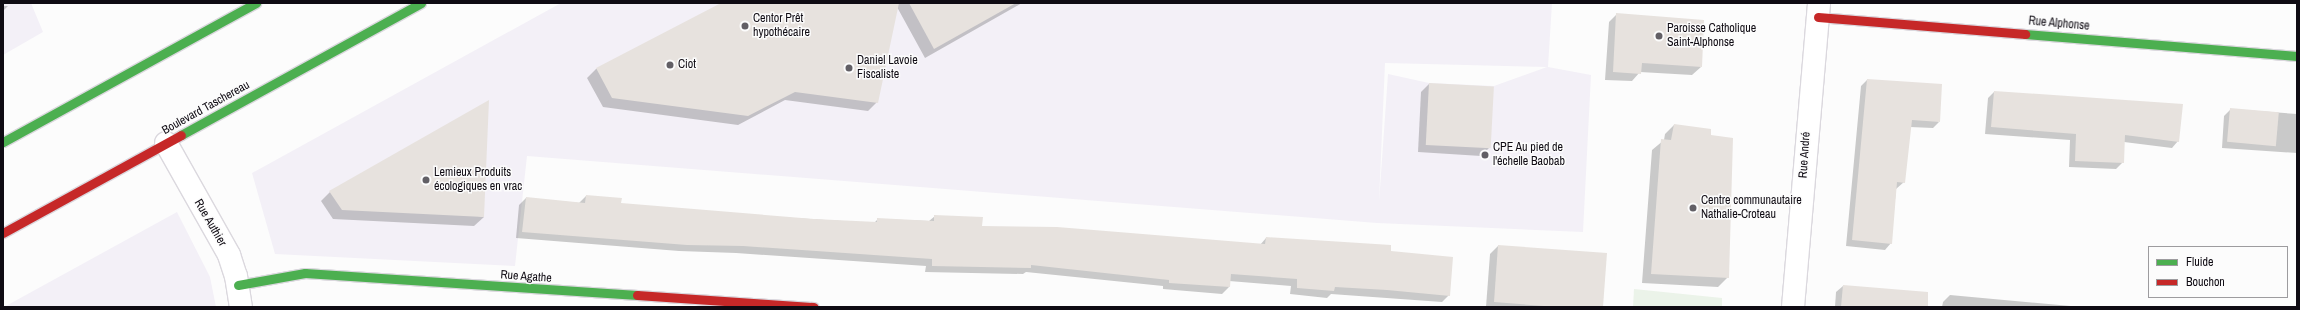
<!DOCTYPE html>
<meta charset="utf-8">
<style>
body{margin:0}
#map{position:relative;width:2300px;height:310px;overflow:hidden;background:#fcfcfc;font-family:"Archivo Narrow",sans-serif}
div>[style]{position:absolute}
.built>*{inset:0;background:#f3f0f7}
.green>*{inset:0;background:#ebf3e9}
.shadow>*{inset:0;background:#0003}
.building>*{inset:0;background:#e7e2de;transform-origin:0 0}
.roads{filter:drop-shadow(1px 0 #dbd8de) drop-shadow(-1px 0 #dbd8de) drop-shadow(0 1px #dbd8de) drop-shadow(0 -1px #dbd8de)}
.street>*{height:22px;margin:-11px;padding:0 11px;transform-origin:11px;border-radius:11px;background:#fff}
.fast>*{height:9px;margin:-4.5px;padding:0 4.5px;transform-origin:4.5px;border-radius:4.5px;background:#4caf50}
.jam>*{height:9px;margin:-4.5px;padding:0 4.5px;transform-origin:4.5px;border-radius:4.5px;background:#c62828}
.dots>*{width:11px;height:11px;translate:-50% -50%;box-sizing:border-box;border:2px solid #fcfcfc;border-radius:50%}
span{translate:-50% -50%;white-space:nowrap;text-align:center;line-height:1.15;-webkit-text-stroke:3px #fcfcfc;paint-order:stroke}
.poi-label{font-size:12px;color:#0f0b13}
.left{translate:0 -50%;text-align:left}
.street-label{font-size:12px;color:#0f0b13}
.frame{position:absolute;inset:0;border:4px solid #0f0b13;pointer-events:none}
.legend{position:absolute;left:2148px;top:246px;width:140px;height:52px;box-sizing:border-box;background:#fcfcfc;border:1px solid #9d9c9f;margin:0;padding:5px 7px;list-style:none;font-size:12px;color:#0f0b13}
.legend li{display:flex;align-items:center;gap:8px;height:20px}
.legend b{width:20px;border:1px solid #9d9c9f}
</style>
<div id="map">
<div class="built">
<div style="clip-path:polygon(3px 3px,31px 3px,43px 32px,3px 55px)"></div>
<div style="clip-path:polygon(evenodd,561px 3px,1552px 3px,1548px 67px,1591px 75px,1583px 232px,1377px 223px,527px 156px,515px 266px,275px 254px,252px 173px,561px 3px,1385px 63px,1547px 67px,1494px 86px,1429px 83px,1388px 74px,1379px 202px,1385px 63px)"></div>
<div style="clip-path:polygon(177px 212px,210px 277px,216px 307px,4px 307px)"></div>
</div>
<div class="green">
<div style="clip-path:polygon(1634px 289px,1722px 298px,1722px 307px,1633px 307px)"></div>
</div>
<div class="shadow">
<div style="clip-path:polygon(723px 3px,1022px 3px,925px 58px,897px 7px,877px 102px,868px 111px,785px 100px,738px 125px,603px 107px,587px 78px,596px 69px)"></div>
<div style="clip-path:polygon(3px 6px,8px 6px,3px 11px)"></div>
<div style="clip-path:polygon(1617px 14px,1701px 67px,1692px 75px,1640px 72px,1632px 81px,1605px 80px,1609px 22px)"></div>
<div style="clip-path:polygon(1867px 80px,1939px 122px,1933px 128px,1910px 127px,1904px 182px,1896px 189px,1891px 243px,1885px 250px,1846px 246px,1861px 86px)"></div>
<div style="clip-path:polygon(1429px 84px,1490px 147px,1481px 156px,1418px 152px,1421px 92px)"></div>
<div style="clip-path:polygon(1994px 92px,2182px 105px,2178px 141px,2172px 148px,2124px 142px,2123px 162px,2116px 169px,2069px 167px,2070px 140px,1985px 134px,1988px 98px)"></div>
<div style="clip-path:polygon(2231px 109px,2297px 114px,2297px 153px,2222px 148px,2224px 116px)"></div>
<div style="clip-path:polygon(1674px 125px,1728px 277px,1718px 287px,1642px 283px,1652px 150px,1664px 140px,1665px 134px)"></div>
<div style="clip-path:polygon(330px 192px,484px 217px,474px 226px,333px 219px,321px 201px)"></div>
<div style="clip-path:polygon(586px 196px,620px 204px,697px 212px,874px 223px,878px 219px,929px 221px,935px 216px,981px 227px,1260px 245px,1266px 238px,1390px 252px,1449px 295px,1442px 302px,1331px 294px,1327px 298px,1290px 294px,1291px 286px,1229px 281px,1229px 287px,1222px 294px,1163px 289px,1163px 286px,1026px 272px,1023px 274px,925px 272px,926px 266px,736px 253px,679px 251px,516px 238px,519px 205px,526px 198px,579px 203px)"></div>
<div style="clip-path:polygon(1498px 246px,1602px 307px,1486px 307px,1490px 254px)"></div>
<div style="clip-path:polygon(1843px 286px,1912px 307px,1835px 307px,1836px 292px)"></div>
<div style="clip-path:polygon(1950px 295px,2082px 307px,1942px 307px,1943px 302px)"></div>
</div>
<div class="building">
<div style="clip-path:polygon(721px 3px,899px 3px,878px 103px,795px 92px,748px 116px,612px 98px,596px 68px)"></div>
<div style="clip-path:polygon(909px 3px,1016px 3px,934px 49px)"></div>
<div style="clip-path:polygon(1616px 13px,1704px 20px,1702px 67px,1642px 63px,1641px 74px,1613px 72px)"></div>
<div style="clip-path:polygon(1867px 79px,1942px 84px,1940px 122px,1912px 120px,1905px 183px,1897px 182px,1892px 244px,1852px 240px)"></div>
<div style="left:1429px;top:83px;width:65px;height:62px;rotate:3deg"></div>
<div style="clip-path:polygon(1994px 91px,2183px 104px,2179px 142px,2125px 135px,2124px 163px,2075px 161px,2076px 134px,1991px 127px)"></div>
<div style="clip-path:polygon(489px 100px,484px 217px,342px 210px,329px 191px)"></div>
<div style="left:2230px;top:108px;width:49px;height:34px;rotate:5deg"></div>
<div style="clip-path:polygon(1674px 124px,1711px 129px,1711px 135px,1733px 138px,1729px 278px,1651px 274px,1661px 139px,1671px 140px)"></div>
<div style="clip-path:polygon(586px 195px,622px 198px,621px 203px,814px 219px,877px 222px,877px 218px,934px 221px,934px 215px,983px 217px,982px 226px,1057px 227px,1265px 244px,1266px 237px,1391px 245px,1391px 251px,1453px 257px,1450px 296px,1387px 290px,1335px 287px,1334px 291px,1297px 288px,1297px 279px,1231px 274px,1230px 287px,1169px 283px,1169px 280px,1031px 265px,1031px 268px,932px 266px,932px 259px,743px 246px,687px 245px,522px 232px,526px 197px,585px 203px)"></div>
<div style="clip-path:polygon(1498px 245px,1607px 253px,1603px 307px,1557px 307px,1494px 302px)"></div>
<div style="clip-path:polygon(1843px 285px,1928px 292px,1928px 307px,1841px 307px)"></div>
</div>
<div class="roads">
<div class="street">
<div style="left:166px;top:143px;width:129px;rotate:60.6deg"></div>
<div style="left:229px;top:255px;width:22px;rotate:72deg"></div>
<div style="left:236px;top:276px;width:31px;rotate:81deg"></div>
<div style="left:1793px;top:307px;width:305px;rotate:-85.1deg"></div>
</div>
<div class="fast">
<div style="left:2025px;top:34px;width:273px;rotate:4.6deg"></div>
<div style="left:181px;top:135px;width:274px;rotate:-28.8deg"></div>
<div style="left:3px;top:142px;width:289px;rotate:-28.8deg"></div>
<div style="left:238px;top:285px;width:68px;rotate:-10.2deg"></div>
<div style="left:305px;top:273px;width:333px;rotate:3.8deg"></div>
</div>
<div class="jam">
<div style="left:1818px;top:17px;width:208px;rotate:4.7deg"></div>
<div style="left:3px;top:233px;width:203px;rotate:-28.8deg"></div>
<div style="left:637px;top:295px;width:177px;rotate:3.9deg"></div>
</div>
</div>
<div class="dots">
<div style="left:745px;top:26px;background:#625f65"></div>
<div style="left:1659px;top:36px;background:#625f65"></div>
<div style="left:670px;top:65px;background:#625f65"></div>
<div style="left:849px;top:68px;background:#625f65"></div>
<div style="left:1485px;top:155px;background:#625f65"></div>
<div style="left:426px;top:180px;background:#625f65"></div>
<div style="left:1693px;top:208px;background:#625f65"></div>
</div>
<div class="poi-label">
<span class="left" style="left:753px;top:26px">Centor Prêt<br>hypothécaire</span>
<span class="left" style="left:1667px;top:36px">Paroisse Catholique<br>Saint-Alphonse</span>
<span class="left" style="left:857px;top:68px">Daniel Lavoie<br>Fiscaliste</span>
<span class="left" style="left:678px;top:65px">Ciot</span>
<span class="left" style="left:1493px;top:155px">CPE Au pied de<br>l'échelle Baobab</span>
<span class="left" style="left:434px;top:180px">Lemieux Produits<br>écologiques en vrac</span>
<span class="left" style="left:1701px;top:208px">Centre communautaire<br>Nathalie-Croteau</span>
</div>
<div class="street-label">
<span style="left:2059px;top:24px;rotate:5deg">Rue Alphonse</span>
<span style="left:206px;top:108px;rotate:-29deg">Boulevard Taschereau</span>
<span style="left:1805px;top:155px;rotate:-86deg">Rue André</span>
<span style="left:210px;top:223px;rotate:60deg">Rue Authier</span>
<span style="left:526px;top:277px;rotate:4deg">Rue Agathe</span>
</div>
<div class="frame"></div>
<ul class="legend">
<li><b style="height:5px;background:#4caf50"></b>Fluide</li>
<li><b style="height:5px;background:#c62828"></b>Bouchon</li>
</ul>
</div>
